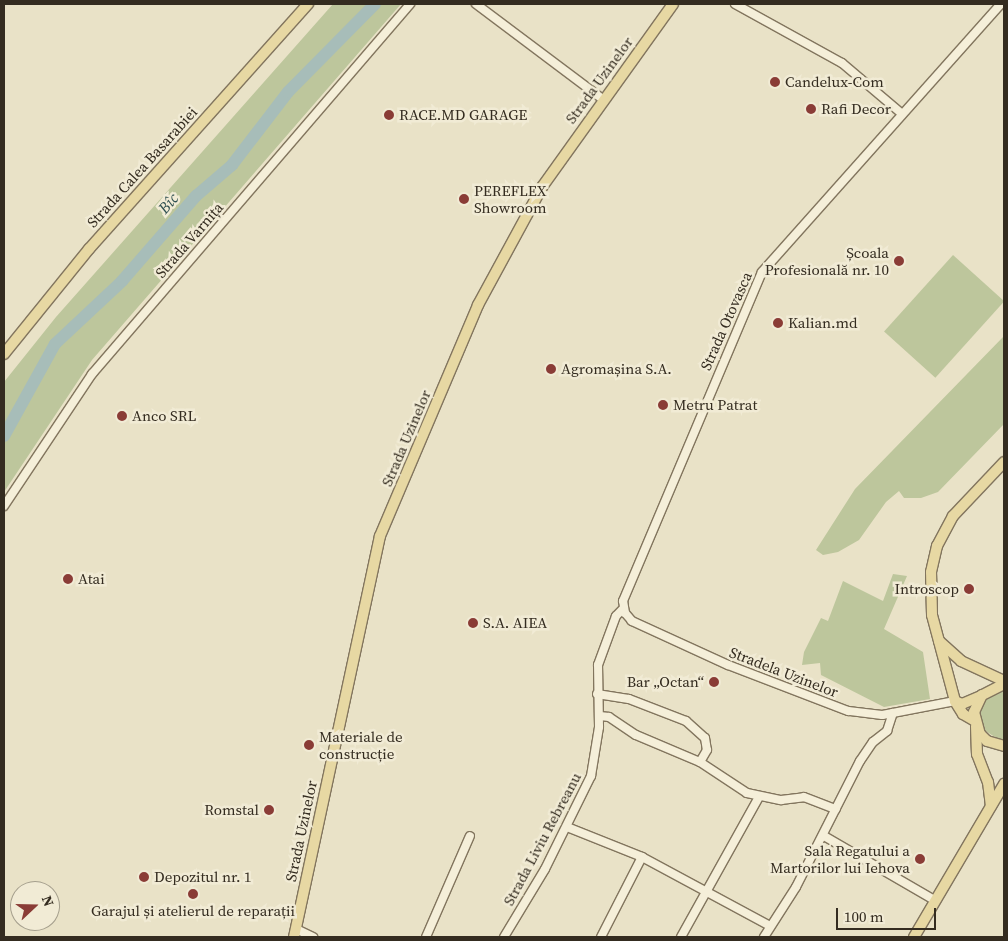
<!DOCTYPE html>
<meta charset="utf-8">
<style>
body{margin:0}
#map{position:relative;width:1008px;height:941px;overflow:hidden;background:#e9e2c7;font-family:"Source Serif 4",serif}
div>[style]{position:absolute}
.green>*{inset:0;background:#bdc69c;transform-origin:0 0}
.river>*{height:12px;margin:-6px;padding:0 6px;transform-origin:6px;border-radius:6px;background:#a7bdb9}
.roads{filter:drop-shadow(1px 0 #82755e) drop-shadow(-1px 0 #82755e) drop-shadow(0 1px #82755e) drop-shadow(0 -1px #82755e)}
.minor>*{height:8px;margin:-4px;padding:0 4px;transform-origin:4px;border-radius:4px;background:#f5efd9}
.major>*{height:10px;margin:-5px;padding:0 5px;transform-origin:5px;border-radius:5px;background:#e7d8a3}
.dots>*{width:14px;height:14px;translate:-50% -50%;box-sizing:border-box;border:2px solid #f1ebd5;border-radius:50%}
span{translate:-50% -50%;white-space:nowrap;text-align:center;line-height:1.15;-webkit-text-stroke:5px #f1ebd5;paint-order:stroke}
.street-label{font-size:15px;color:#342c20}
.poi-label{font-size:15px;color:#342c20}
.left{translate:0 -50%;text-align:left}
.right{translate:-100% -50%;text-align:right}
.water-label{font-size:16px;color:#315152;font-style:italic}
.frame{position:absolute;inset:0;border:5px solid #342c20;pointer-events:none}
.north{position:absolute;left:10px;top:881px;width:50px;height:50px;box-sizing:border-box;background:#f1ebd5;border:1px solid #a59f8d;border-radius:50%;rotate:69deg;font-size:14px;font-weight:700;line-height:20px;text-align:center;color:#342c20}
.north::after{content:'';display:block;margin:auto;width:18px;height:22px;background:#8a3c36;clip-path:polygon(50% 0,100% 100%,50% 72%,0 100%)}
.scale{position:absolute;left:836px;top:908px;width:100px;height:22px;box-sizing:border-box;border:2px solid #342c20;border-top:0;padding-left:6px;font-size:15px;line-height:18px;white-space:nowrap;color:#342c20;-webkit-text-stroke:4px #f1ebd5;paint-order:stroke}
</style>
<div id="map">
<div class="green">
<div style="clip-path:polygon(333px 4px,401px 4px,92px 360px,4px 492px,4px 382px,56px 317px)"></div>
<div style="left:953px;top:255px;width:69px;height:103px;rotate:42deg"></div>
<div style="clip-path:polygon(1004px 336px,1004px 424px,938px 492px,921px 498px,904px 498px,899px 491px,886px 502px,859px 540px,838px 552px,823px 555px,816px 550px,855px 489px)"></div>
<div style="clip-path:polygon(893px 574px,907px 576px,884px 629px,923px 652px,930px 699px,884px 707px,821px 675px,820px 663px,802px 665px,804px 652px,821px 618px,828px 621px,843px 581px,883px 601px)"></div>
<div style="clip-path:polygon(1004px 690px,1004px 740px,1001px 741px,981px 728px,979px 715px,987px 698px)"></div>
</div>
<div class="river">
<div style="left:4px;top:436px;width:105px;rotate:-61deg"></div>
<div style="left:55px;top:344px;width:92px;rotate:-43.2deg"></div>
<div style="left:122px;top:281px;width:113px;rotate:-49deg"></div>
<div style="left:196px;top:196px;width:48px;rotate:-40.7deg"></div>
<div style="left:232px;top:165px;width:92px;rotate:-52.5deg"></div>
<div style="left:288px;top:92px;width:124px;rotate:-45.3deg"></div>
</div>
<div class="roads">
<div class="minor">
<div style="left:476px;top:4px;width:160px;rotate:36.9deg"></div>
<div style="left:735px;top:4px;width:122px;rotate:28.9deg"></div>
<div style="left:842px;top:63px;width:77px;rotate:40.3deg"></div>
<div style="left:4px;top:506px;width:159px;rotate:-56.3deg"></div>
<div style="left:92px;top:374px;width:488px;rotate:-49.3deg"></div>
<div style="left:597px;top:694px;width:32px;rotate:9deg"></div>
<div style="left:629px;top:699px;width:61px;rotate:21.1deg"></div>
<div style="left:686px;top:721px;width:25px;rotate:42deg"></div>
<div style="left:705px;top:738px;width:12px;rotate:81deg"></div>
<div style="left:707px;top:750px;width:14px;rotate:120deg"></div>
<div style="left:955px;top:701px;width:74px;rotate:169.1deg"></div>
<div style="left:882px;top:715px;width:34px;rotate:-173deg"></div>
<div style="left:848px;top:711px;width:129px;rotate:-159deg"></div>
<div style="left:728px;top:665px;width:106px;rotate:-155.4deg"></div>
<div style="left:632px;top:621px;width:11px;rotate:-131deg"></div>
<div style="left:625px;top:613px;width:12px;rotate:-99deg"></div>
<div style="left:623px;top:601px;width:357px;rotate:-67.1deg"></div>
<div style="left:762px;top:272px;width:359px;rotate:-48.3deg"></div>
<div style="left:600px;top:716px;width:9px;rotate:6deg"></div>
<div style="left:609px;top:717px;width:32px;rotate:34deg"></div>
<div style="left:636px;top:735px;width:69px;rotate:22.9deg"></div>
<div style="left:700px;top:762px;width:56px;rotate:33.4deg"></div>
<div style="left:747px;top:793px;width:35px;rotate:12deg"></div>
<div style="left:781px;top:800px;width:23px;rotate:-7deg"></div>
<div style="left:804px;top:797px;width:34px;rotate:21deg"></div>
<div style="left:567px;top:827px;width:81px;rotate:21.8deg"></div>
<div style="left:642px;top:857px;width:145px;rotate:28.3deg"></div>
<div style="left:824px;top:836px;width:129px;rotate:30.1deg"></div>
<div style="left:296px;top:929px;width:19px;rotate:25deg"></div>
<div style="left:426px;top:937px;width:110px;rotate:-66.5deg"></div>
<div style="left:504px;top:937px;width:79px;rotate:-58.9deg"></div>
<div style="left:545px;top:869px;width:104px;rotate:-63.7deg"></div>
<div style="left:591px;top:776px;width:50px;rotate:-80.7deg"></div>
<div style="left:599px;top:727px;width:62px;rotate:-90.9deg"></div>
<div style="left:598px;top:665px;width:52px;rotate:-69.8deg"></div>
<div style="left:616px;top:616px;width:10px;rotate:-45deg"></div>
<div style="left:601px;top:937px;width:90px;rotate:-62.9deg"></div>
<div style="left:681px;top:937px;width:160px;rotate:-60.9deg"></div>
<div style="left:764px;top:937px;width:59px;rotate:-57.4deg"></div>
<div style="left:796px;top:887px;width:141px;rotate:-63.1deg"></div>
<div style="left:860px;top:761px;width:23px;rotate:-56deg"></div>
<div style="left:873px;top:742px;width:18px;rotate:-38deg"></div>
<div style="left:887px;top:731px;width:19px;rotate:-72deg"></div>
</div>
<div class="major">
<div style="left:4px;top:354px;width:135px;rotate:-51deg"></div>
<div style="left:89px;top:249px;width:329px;rotate:-48.2deg"></div>
<div style="left:939px;top:641px;width:30px;rotate:42deg"></div>
<div style="left:961px;top:661px;width:47px;rotate:24.9deg"></div>
<div style="left:1004px;top:684px;width:25px;rotate:153deg"></div>
<div style="left:982px;top:695px;width:19px;rotate:115deg"></div>
<div style="left:974px;top:712px;width:23px;rotate:75deg"></div>
<div style="left:980px;top:734px;width:10px;rotate:45deg"></div>
<div style="left:987px;top:741px;width:18px;rotate:16deg"></div>
<div style="left:955px;top:701px;width:8px;rotate:23deg"></div>
<div style="left:962px;top:704px;width:21px;rotate:-23deg"></div>
<div style="left:975px;top:721px;width:14px;rotate:-150deg"></div>
<div style="left:963px;top:714px;width:15px;rotate:-122deg"></div>
<div style="left:955px;top:701px;width:89px;rotate:-105deg"></div>
<div style="left:932px;top:615px;width:43px;rotate:-91.3deg"></div>
<div style="left:931px;top:572px;width:27px;rotate:-77deg"></div>
<div style="left:937px;top:546px;width:34px;rotate:-62deg"></div>
<div style="left:953px;top:516px;width:74px;rotate:-46.6deg"></div>
<div style="left:976px;top:726px;width:28px;rotate:88deg"></div>
<div style="left:977px;top:754px;width:30px;rotate:69deg"></div>
<div style="left:988px;top:782px;width:24px;rotate:83deg"></div>
<div style="left:294px;top:937px;width:410px;rotate:-77.9deg"></div>
<div style="left:380px;top:536px;width:251px;rotate:-67deg"></div>
<div style="left:478px;top:305px;width:134px;rotate:-61.5deg"></div>
<div style="left:542px;top:187px;width:225px;rotate:-54.4deg"></div>
<div style="left:914px;top:937px;width:178px;rotate:-59.5deg"></div>
</div>
</div>
<div class="dots">
<div style="left:775px;top:82px;background:#8a3c36"></div>
<div style="left:811px;top:109px;background:#8a3c36"></div>
<div style="left:389px;top:115px;background:#8a3c36"></div>
<div style="left:464px;top:199px;background:#8a3c36"></div>
<div style="left:899px;top:261px;background:#8a3c36"></div>
<div style="left:778px;top:323px;background:#8a3c36"></div>
<div style="left:551px;top:369px;background:#8a3c36"></div>
<div style="left:663px;top:405px;background:#8a3c36"></div>
<div style="left:122px;top:416px;background:#8a3c36"></div>
<div style="left:68px;top:579px;background:#8a3c36"></div>
<div style="left:969px;top:589px;background:#8a3c36"></div>
<div style="left:473px;top:623px;background:#8a3c36"></div>
<div style="left:714px;top:682px;background:#8a3c36"></div>
<div style="left:309px;top:745px;background:#8a3c36"></div>
<div style="left:269px;top:810px;background:#8a3c36"></div>
<div style="left:920px;top:859px;background:#8a3c36"></div>
<div style="left:144px;top:877px;background:#8a3c36"></div>
<div style="left:193px;top:894px;background:#8a3c36"></div>
</div>
<div class="street-label">
<span style="left:599px;top:80px;rotate:-54deg">Strada Uzinelor</span>
<span style="left:142px;top:167px;rotate:-48deg">Strada Calea Basarabiei</span>
<span style="left:189px;top:240px;rotate:-49deg">Strada Varnița</span>
<span style="left:726px;top:321px;rotate:-66deg">Strada Otovasca</span>
<span style="left:406px;top:438px;rotate:-67deg">Strada Uzinelor</span>
<span style="left:784px;top:672px;rotate:21deg">Stradela Uzinelor</span>
<span style="left:301px;top:831px;rotate:-78deg">Strada Uzinelor</span>
<span style="left:542px;top:839px;rotate:-62deg">Strada Liviu Rebreanu</span>
</div>
<div class="poi-label">
<span class="left" style="left:785px;top:82px">Candelux-Com</span>
<span class="left" style="left:821px;top:109px">Rafi Decor</span>
<span class="left" style="left:399px;top:115px">RACE.MD GARAGE</span>
<span class="left" style="left:474px;top:199px">PEREFLEX<br>Showroom</span>
<span class="right" style="left:889px;top:261px">Școala<br>Profesională nr. 10</span>
<span class="left" style="left:788px;top:323px">Kalian.md</span>
<span class="left" style="left:561px;top:369px">Agromașina S.A.</span>
<span class="left" style="left:673px;top:405px">Metru Patrat</span>
<span class="left" style="left:132px;top:416px">Anco SRL</span>
<span class="left" style="left:78px;top:579px">Atai</span>
<span class="right" style="left:959px;top:589px">Introscop</span>
<span class="left" style="left:483px;top:623px">S.A. AIEA</span>
<span class="right" style="left:704px;top:682px">Bar „Octan“</span>
<span class="left" style="left:319px;top:745px">Materiale de<br>construcție</span>
<span class="right" style="left:259px;top:810px">Romstal</span>
<span class="right" style="left:910px;top:859px">Sala Regatului a<br>Martorilor lui Iehova</span>
<span class="left" style="left:154px;top:877px">Depozitul nr. 1</span>
<span style="left:193px;top:911px">Garajul și atelierul de reparații</span>
</div>
<div class="water-label">
<span style="left:168px;top:203px;rotate:-49deg">Bîc</span>
</div>
<div class="frame"></div>
<div class="north">N</div>
<div class="scale">100 m</div>
</div>
